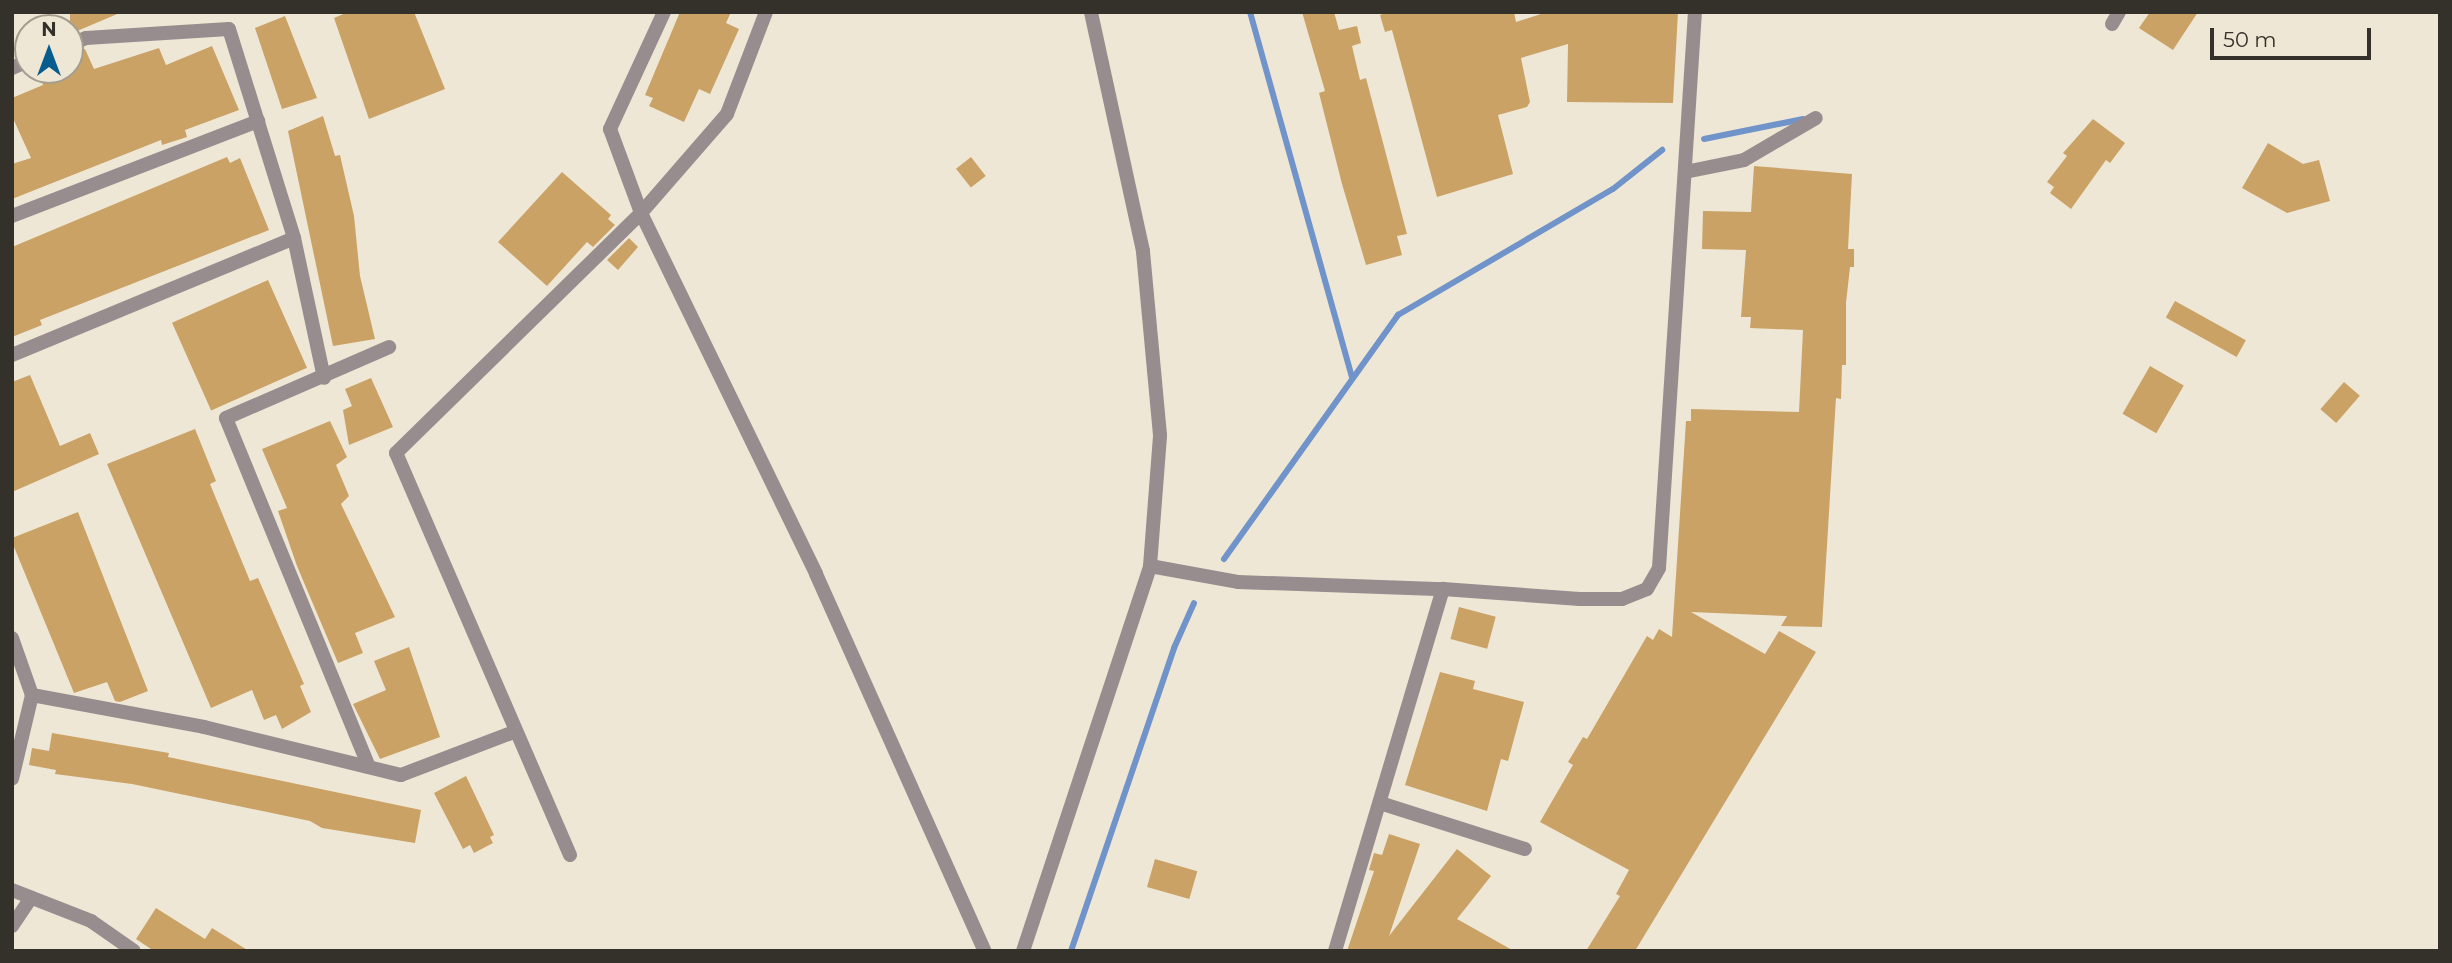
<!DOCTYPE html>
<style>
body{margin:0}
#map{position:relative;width:2452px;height:963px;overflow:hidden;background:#efe7d5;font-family:Montserrat,sans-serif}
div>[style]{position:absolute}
.stream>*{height:6px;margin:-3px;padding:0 3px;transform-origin:3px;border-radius:3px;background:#7093ca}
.building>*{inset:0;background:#caa265;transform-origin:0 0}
.minor>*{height:14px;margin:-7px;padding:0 7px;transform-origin:7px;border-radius:7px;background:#978d8f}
.tertiary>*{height:14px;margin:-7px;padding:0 7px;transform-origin:7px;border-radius:7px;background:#978d8f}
span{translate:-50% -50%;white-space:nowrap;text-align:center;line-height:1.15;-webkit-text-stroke:5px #efe7d5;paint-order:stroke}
.frame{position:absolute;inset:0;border:14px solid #34312a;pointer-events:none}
.north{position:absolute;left:14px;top:14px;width:70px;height:70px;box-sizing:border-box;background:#efe7d5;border:2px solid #a49e91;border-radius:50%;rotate:0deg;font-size:19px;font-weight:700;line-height:28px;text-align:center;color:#34312a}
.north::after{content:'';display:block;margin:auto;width:24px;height:32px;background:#055c8d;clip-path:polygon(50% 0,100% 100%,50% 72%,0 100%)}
.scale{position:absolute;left:2210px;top:28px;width:161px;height:32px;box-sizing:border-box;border:4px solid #34312a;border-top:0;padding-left:9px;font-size:21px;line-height:24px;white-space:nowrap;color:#34312a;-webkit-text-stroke:5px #efe7d5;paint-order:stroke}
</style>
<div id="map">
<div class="stream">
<div style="left:1250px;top:12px;width:380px;rotate:74.4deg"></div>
<div style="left:1704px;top:139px;width:101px;rotate:-11.4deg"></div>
<div style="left:1224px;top:559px;width:300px;rotate:-54.5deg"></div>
<div style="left:1398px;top:315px;width:249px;rotate:-30.4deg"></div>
<div style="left:1613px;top:189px;width:63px;rotate:-38.5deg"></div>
<div style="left:1071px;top:951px;width:320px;rotate:-71.2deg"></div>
<div style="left:1174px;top:648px;width:49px;rotate:-66deg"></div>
</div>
<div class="building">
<div style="clip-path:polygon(70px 12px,122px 12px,70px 34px)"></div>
<div style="clip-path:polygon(348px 12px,414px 12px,445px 89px,369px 119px,334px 18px)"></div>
<div style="clip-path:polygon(680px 12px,731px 12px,726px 23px,739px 29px,710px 94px,699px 89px,684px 122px,649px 106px,653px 98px,645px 95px)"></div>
<div style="clip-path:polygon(1302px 12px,1334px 12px,1339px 30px,1357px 26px,1361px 43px,1352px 46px,1360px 80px,1366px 78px,1407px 234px,1397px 236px,1402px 255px,1366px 265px,1342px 184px,1319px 93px,1325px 91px)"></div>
<div style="clip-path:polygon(1388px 12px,1514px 12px,1516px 22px,1547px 12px,1678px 12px,1673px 103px,1567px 102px,1568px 44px,1521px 58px,1530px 102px,1527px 107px,1498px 115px,1513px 174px,1437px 197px,1392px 30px,1385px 32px,1380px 15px)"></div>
<div style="clip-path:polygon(2150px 12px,2198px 12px,2173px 50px,2139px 28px)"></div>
<div style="clip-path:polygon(285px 16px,317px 98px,282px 109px,255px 28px)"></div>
<div style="clip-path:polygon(212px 46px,239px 110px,185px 130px,187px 137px,162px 145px,161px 140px,12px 199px,12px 164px,31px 158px,12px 116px,12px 98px,43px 85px,40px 77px,70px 70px,70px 54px,85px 49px,94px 69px,159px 48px,166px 65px)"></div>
<div style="clip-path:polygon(323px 116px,335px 156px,340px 155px,354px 216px,360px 276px,375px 339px,333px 346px,288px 131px)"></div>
<div style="clip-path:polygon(2093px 119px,2125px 143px,2110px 163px,2106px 160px,2071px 209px,2050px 193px,2054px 187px,2047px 182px,2067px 156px,2063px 153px)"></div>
<div style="clip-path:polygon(2268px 143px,2303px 164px,2319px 160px,2330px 201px,2287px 213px,2242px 188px)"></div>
<div style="clip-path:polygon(227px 157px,230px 163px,240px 158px,269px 230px,40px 320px,42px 325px,12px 337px,12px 247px)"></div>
<div style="left:971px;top:157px;width:24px;height:19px;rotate:52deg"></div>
<div style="clip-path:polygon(1754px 166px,1852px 174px,1848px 249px,1854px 249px,1854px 267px,1850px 267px,1846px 303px,1846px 365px,1842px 365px,1841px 399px,1836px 398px,1822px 627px,1781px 626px,1787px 616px,1691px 612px,1765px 654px,1779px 631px,1816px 652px,1635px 951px,1586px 951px,1620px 896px,1616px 894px,1629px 870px,1540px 822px,1573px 765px,1568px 762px,1583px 737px,1587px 739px,1647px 636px,1653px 640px,1659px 629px,1672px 637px,1686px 421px,1691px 421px,1691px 409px,1799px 412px,1803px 330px,1750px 328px,1751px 317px,1741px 317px,1746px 250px,1702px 249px,1703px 211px,1751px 212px)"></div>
<div style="clip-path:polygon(562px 172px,611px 215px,608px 219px,615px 225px,593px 247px,587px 242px,547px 286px,498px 242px)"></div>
<div style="clip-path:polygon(629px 238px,638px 247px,618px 270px,607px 260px)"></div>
<div style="left:268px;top:280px;width:96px;height:105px;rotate:66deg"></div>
<div style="left:2175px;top:301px;width:81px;height:19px;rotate:29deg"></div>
<div style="left:2150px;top:366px;width:39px;height:55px;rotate:30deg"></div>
<div style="clip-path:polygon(30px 375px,60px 446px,90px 433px,99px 454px,12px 492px,12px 382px)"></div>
<div style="clip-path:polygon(371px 378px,393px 427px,349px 445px,343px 410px,352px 406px,345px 389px)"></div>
<div style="left:2344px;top:382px;width:21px;height:36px;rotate:41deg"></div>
<div style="clip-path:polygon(330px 421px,347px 457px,336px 465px,349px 496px,341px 504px,395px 617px,355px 633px,363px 653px,338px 663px,297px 566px,278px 511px,287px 508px,262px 449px)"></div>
<div style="clip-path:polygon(195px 429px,216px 481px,210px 484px,250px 581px,258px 578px,304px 684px,300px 686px,311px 712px,282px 729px,276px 715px,264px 720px,252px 690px,211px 708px,107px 464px)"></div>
<div style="clip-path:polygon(78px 512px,148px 691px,120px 702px,115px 701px,107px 682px,74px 693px,12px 542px,12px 538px)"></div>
<div style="left:1459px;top:607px;width:38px;height:33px;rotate:15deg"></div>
<div style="clip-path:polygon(409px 647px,440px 737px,380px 759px,353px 704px,386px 690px,374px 661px)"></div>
<div style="clip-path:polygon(1440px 672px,1475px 681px,1473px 689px,1524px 702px,1508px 761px,1501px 759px,1487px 811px,1405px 785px)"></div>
<div style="clip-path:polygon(52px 733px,169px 753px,168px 757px,421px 810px,415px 843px,322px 828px,310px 821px,132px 784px,55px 774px,56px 770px,29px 765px,32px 748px,49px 751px)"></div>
<div style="clip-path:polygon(466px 776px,494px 835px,490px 837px,493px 843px,474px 853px,470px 845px,463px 849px,434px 793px)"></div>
<div style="clip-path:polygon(1389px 834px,1420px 844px,1389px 936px,1457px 849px,1491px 876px,1457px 919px,1514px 951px,1347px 951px,1374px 871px,1369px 870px,1374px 853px,1382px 855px)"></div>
<div style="left:1155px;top:859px;width:44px;height:29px;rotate:16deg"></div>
<div style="clip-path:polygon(156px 908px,205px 939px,212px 928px,249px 951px,154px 951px,136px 939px)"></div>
</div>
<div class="minor">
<div style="left:664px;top:12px;width:129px;rotate:114.8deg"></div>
<div style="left:610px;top:129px;width:90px;rotate:69.7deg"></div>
<div style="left:641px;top:213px;width:401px;rotate:64.1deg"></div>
<div style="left:816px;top:574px;width:413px;rotate:65.9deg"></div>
<div style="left:2112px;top:24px;width:14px;rotate:-60deg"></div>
<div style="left:70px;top:45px;width:17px;rotate:-24deg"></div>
<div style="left:86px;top:38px;width:143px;rotate:-3.6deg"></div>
<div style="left:229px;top:29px;width:219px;rotate:72.7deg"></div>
<div style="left:294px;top:238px;width:143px;rotate:77.9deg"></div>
<div style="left:12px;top:68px;width:17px;rotate:-24deg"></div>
<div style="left:1685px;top:172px;width:60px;rotate:-11.5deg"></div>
<div style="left:1744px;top:160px;width:83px;rotate:-30.3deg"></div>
<div style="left:12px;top:216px;width:264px;rotate:-21.1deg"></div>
<div style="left:12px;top:355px;width:305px;rotate:-22.5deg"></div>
<div style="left:1150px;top:566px;width:89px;rotate:10.3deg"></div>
<div style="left:1238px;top:582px;width:205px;rotate:2deg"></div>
<div style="left:1443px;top:589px;width:137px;rotate:4.2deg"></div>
<div style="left:1580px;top:599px;width:42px"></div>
<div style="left:1622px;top:599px;width:27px;rotate:-22deg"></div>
<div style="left:1647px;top:589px;width:24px;rotate:-60deg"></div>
<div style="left:1659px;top:568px;width:557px;rotate:-86.3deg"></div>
<div style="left:12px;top:638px;width:60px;rotate:70.7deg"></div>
<div style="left:32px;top:695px;width:86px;rotate:103.4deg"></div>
<div style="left:32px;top:695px;width:175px;rotate:10.5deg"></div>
<div style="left:204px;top:727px;width:203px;rotate:13.7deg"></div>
<div style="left:401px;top:775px;width:123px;rotate:-20.9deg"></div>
<div style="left:369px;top:767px;width:377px;rotate:-112.3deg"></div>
<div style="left:226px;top:418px;width:178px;rotate:-23.5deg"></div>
<div style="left:1380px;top:803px;width:152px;rotate:17.6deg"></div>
<div style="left:570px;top:855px;width:438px;rotate:-113.4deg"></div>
<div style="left:396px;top:453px;width:343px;rotate:-44.4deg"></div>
<div style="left:641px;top:213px;width:131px;rotate:-49deg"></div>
<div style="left:727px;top:114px;width:109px;rotate:-69.1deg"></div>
<div style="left:12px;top:926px;width:34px;rotate:-56deg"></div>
<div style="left:1335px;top:951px;width:378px;rotate:-73.4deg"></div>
</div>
<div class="tertiary">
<div style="left:12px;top:890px;width:85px;rotate:21.4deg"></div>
<div style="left:91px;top:921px;width:52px;rotate:34.9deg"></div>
<div style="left:1023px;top:951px;width:405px;rotate:-71.7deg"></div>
<div style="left:1150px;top:566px;width:131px;rotate:-85.6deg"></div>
<div style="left:1160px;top:435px;width:185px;rotate:-95.3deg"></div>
<div style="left:1143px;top:251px;width:245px;rotate:-102.3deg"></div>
</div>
<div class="frame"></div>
<div class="north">N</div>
<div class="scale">50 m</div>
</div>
